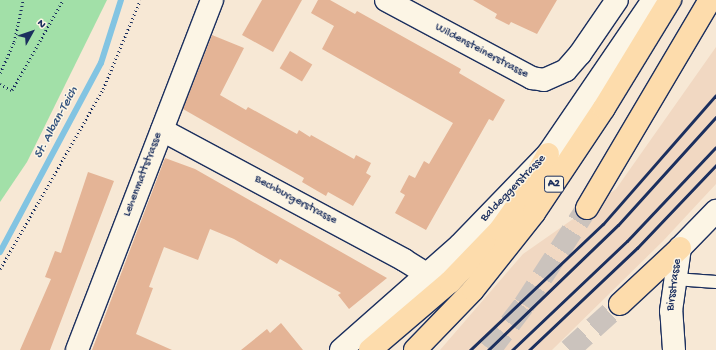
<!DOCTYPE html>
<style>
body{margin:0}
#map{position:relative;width:716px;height:350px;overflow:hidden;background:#f7e8d5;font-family:"Gochi Hand",sans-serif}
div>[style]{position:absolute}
.built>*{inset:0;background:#f1d8c2}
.green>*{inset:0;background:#a2e0a8}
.stream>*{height:6px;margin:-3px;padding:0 3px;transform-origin:3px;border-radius:3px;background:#82c4e2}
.building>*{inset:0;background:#e4b496;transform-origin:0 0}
.motorway-tunnel>*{height:22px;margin-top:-11px;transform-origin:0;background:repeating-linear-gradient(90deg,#cbc3bd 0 22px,transparent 0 33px)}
.path>*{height:2.5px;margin-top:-1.25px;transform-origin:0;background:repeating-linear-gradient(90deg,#1b2f5e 0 1px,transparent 0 4px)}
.roads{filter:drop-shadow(1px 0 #1b2f5e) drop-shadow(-1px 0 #1b2f5e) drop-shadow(0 1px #1b2f5e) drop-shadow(0 -1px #1b2f5e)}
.service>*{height:12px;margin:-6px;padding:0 6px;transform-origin:6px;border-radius:6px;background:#fcf5e5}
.minor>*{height:22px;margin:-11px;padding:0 11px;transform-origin:11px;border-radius:11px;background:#fcf5e5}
.tertiary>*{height:22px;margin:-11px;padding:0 11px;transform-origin:11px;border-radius:11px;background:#fcf5e5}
.motorway>*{height:22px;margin:-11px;padding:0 11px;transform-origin:11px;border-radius:11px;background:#fddcac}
.rail>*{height:3px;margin:-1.5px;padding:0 1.5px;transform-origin:1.5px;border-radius:1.5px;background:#1b2f5e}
span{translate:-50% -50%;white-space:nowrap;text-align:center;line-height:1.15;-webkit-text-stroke:3px #fcf5e5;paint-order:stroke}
.shield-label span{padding:1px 3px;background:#fcf5e5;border:1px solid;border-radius:3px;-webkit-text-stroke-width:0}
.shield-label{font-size:11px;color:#1b2f5e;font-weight:700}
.street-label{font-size:12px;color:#1b2f5e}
.water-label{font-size:13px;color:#35547f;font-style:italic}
.north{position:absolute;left:12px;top:12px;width:40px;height:40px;-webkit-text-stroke:3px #fcf5e5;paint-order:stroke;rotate:50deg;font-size:11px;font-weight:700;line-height:16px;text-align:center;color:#1b2f5e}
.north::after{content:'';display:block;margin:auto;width:14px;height:18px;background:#1b2f5e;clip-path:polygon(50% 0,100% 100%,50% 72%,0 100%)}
</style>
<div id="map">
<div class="built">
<div style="clip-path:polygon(716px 47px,716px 184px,663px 241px,552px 350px,440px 350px,523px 254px,616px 189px)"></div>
</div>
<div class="green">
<div style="clip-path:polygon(0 0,107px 0,27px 162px,0 202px)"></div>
</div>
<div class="stream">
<div style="left:0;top:252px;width:214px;rotate:-61.9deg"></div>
<div style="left:101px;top:63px;width:66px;rotate:-72.4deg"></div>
</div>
<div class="building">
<div style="clip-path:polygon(262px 0,302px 0,273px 52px,242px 35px)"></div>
<div style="clip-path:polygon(318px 0,330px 0,355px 14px,357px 11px,461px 69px,459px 73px,505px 100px,493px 121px,489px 119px,426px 230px,395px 213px,405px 195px,400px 192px,409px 175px,415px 178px,424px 161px,429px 164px,453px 123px,322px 49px,334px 26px,311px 13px)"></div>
<div style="clip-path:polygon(473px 0,557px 0,537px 34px,511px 22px,509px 25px,495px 18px,497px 14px)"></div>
<div style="clip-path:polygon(212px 35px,244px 48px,220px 95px,246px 110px,248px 107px,297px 134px,299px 130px,310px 137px,311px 135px,354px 159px,356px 155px,371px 163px,366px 173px,371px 176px,353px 206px,328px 192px,326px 196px,302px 182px,304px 178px,183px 109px)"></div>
<div style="left:290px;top:51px;width:26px;height:20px;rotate:31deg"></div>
<div style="clip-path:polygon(165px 158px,195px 169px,387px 278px,349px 309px,338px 295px,341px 293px,280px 259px,277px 264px,234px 239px,210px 229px,198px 260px,164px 247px,149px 287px,153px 288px,136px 334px,172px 350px,92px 350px)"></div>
<div style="clip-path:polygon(88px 172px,114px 181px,50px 350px,20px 350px,51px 279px,45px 277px,55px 251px,61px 253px)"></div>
<div style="clip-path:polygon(281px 323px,303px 350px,241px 350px,267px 329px,270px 333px)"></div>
</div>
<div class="motorway-tunnel">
<div style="left:490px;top:350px;width:56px;rotate:-52.9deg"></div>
<div style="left:524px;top:305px;width:116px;rotate:-57deg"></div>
<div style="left:569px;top:350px;width:69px;rotate:-42deg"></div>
</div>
<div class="path">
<div style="left:0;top:73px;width:34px;rotate:-66deg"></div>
<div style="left:14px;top:42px;width:43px;rotate:-77.9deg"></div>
<div style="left:0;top:84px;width:13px;rotate:27deg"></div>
<div style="left:12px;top:90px;width:103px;rotate:-60.5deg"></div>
<div style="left:0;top:269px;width:207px;rotate:-60.2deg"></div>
<div style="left:103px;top:89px;width:96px;rotate:-67.4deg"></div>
</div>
<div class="roads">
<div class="service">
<div style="left:675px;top:279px;width:41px;rotate:4.2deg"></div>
</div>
<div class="minor">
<div style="left:386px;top:0;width:166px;rotate:28.1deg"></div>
<div style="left:532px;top:78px;width:12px;rotate:9deg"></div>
<div style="left:544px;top:80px;width:24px;rotate:-24deg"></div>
<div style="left:566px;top:70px;width:21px;rotate:-49deg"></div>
<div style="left:580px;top:54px;width:65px;rotate:-55.6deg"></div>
<div style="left:162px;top:130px;width:275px;rotate:28.2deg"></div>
<div style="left:404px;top:260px;width:26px;rotate:32deg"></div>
<div style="left:77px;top:350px;width:375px;rotate:-68.9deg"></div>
</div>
<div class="tertiary">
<div style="left:341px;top:350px;width:159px;rotate:-41.4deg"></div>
<div style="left:460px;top:245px;width:127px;rotate:-46deg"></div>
<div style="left:548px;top:154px;width:186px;rotate:-55.7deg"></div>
<div style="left:674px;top:350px;width:39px;rotate:-94deg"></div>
<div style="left:671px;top:311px;width:64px;rotate:-81.9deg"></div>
<div style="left:680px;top:248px;width:52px;rotate:-45.8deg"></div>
</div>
<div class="motorway">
<div style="left:587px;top:208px;width:242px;rotate:-59.4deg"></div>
<div style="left:620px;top:304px;width:82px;rotate:-43deg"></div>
<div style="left:370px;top:350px;width:105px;rotate:-40.4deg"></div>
<div style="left:450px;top:282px;width:72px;rotate:-46.1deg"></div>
<div style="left:500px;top:230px;width:43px;rotate:-54.5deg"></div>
<div style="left:525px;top:195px;width:47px;rotate:-60.7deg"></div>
<div style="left:415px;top:350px;width:83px;rotate:-46deg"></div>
<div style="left:473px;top:290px;width:98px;rotate:-51.6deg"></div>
<div style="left:534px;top:213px;width:126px;rotate:-56.3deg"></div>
<div style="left:604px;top:108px;width:127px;rotate:-58.6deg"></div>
</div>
</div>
<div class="rail">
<div style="left:470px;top:350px;width:183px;rotate:-43.5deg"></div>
<div style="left:603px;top:224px;width:171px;rotate:-48.8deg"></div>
<div style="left:488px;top:350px;width:180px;rotate:-43.9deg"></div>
<div style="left:618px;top:225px;width:146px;rotate:-47.8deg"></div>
<div style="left:512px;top:350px;width:158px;rotate:-43.5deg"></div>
<div style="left:627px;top:241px;width:129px;rotate:-46.6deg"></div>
<div style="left:529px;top:350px;width:149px;rotate:-43.4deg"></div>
<div style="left:637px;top:248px;width:115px;rotate:-46.4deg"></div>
</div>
<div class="shield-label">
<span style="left:554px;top:184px">A2</span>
</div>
<div class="street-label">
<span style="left:481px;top:52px;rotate:28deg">Wildensteinerstrasse</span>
<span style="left:144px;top:175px;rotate:-69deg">Lehenmattstrasse</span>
<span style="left:514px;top:189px;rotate:-46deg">Baldeggerstrasse</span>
<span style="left:295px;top:201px;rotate:28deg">Bechburgerstrasse</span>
<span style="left:675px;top:285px;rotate:-82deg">Birsstrasse</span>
</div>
<div class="water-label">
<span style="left:57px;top:123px;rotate:-62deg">St. Alban-Teich</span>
</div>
<div class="north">N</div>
</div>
